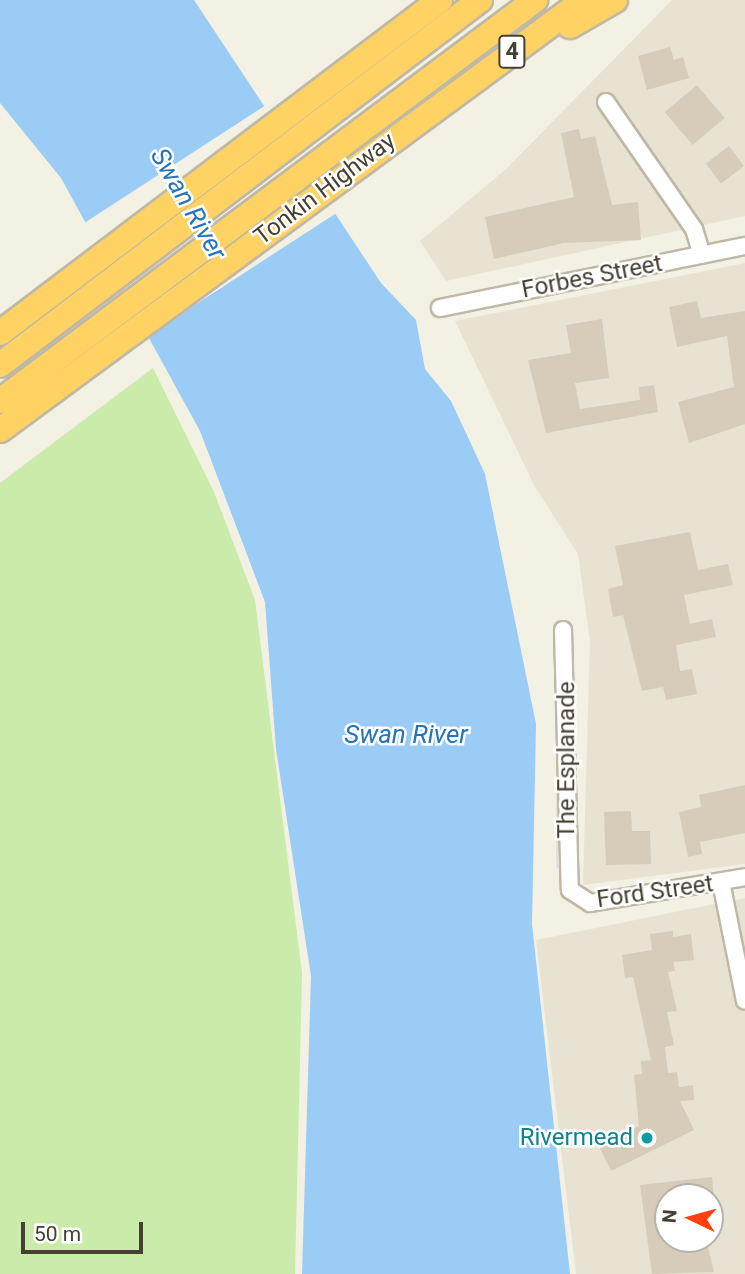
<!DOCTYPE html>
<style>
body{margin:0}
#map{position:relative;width:745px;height:1274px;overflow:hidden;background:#f3f0e4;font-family:Roboto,sans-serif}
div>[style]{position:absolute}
.residential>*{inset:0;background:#e8e2d2}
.green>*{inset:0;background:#caeba9}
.parking>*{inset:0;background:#e4e1dd;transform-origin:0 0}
.water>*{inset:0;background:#9bccf6}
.pier>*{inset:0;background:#f3f0e4;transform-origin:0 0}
.building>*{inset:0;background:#d6ccb9;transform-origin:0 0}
.roads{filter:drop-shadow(2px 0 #c0b8a6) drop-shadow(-2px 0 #c0b8a6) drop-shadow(0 2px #c0b8a6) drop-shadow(0 -2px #c0b8a6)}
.minor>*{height:16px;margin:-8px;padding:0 8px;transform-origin:8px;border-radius:8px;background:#fff}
.highway>*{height:24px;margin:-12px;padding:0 12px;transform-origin:12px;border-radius:12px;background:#ffd363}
.dots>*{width:19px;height:19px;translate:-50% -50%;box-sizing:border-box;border:4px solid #fff;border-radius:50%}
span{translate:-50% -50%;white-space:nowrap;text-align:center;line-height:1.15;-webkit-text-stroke:5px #fff;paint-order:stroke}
.shield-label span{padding:2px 5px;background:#fff;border:2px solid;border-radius:5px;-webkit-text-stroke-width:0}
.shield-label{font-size:23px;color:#464033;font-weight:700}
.street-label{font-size:24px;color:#464033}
.culture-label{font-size:24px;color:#0d838f}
.right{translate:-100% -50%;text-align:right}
.water-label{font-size:26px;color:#2573ba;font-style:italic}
.north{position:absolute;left:654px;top:1183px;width:70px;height:70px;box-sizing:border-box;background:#fff;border:2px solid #b5b3ad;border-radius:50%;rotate:275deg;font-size:19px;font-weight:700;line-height:28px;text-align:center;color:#464033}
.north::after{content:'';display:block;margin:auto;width:24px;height:32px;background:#ff3f0f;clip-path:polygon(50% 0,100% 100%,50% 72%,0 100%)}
.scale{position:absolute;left:21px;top:1222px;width:122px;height:32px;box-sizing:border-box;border:4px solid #464033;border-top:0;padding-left:9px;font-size:21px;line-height:24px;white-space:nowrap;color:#464033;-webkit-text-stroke:5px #fff;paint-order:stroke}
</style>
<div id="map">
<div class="residential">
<div style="clip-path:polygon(672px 0,745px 0,745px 216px,446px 281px,420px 241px,505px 170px)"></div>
<div style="clip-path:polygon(745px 263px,745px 864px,583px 885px,590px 641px,578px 554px,535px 487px,455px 321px)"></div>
<div style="clip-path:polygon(evenodd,745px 898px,745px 1274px,576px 1274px,536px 940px,745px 898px,668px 1197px,710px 1197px,710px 1239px,668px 1239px,668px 1197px)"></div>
</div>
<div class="green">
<div style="clip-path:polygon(153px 368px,214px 492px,255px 600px,302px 973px,295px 1274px,0 1274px,0 483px)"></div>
</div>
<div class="parking">
<div style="left:556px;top:682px;width:12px;height:186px"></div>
</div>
<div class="water">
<div style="clip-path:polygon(0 0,194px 0,381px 283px,416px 320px,425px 369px,451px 401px,485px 474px,536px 724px,532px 924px,570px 1274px,302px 1274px,311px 976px,276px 749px,265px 602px,200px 431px,61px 178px,0 103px)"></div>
</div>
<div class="pier">
<div style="left:269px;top:103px;width:129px;height:224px;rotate:57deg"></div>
</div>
<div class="building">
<div style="clip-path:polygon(670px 47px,674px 60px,683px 57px,689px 78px,647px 90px,638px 56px)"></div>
<div style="left:697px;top:85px;width:43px;height:42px;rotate:50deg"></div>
<div style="clip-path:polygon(579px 129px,581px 139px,595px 136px,612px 205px,638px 202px,641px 240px,564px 243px,494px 259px,485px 217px,574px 197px,561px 133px)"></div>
<div style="left:729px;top:146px;width:25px;height:29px;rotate:53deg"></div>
<div style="clip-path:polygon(697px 301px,701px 318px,745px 311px,745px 424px,689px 443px,678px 402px,734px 387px,727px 336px,677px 347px,669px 307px)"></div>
<div style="clip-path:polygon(602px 319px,609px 378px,575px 383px,580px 409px,640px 400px,639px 387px,654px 385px,658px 412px,546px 433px,528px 360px,571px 353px,566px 325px)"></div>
<div style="clip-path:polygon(690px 532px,698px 570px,728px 564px,733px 585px,684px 595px,690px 624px,712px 619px,716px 637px,676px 645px,680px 671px,692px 669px,697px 694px,666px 700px,663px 687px,642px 691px,623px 615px,613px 617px,608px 589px,623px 585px,615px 546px)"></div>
<div style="clip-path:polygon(745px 785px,745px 833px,700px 842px,702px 854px,688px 857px,679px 812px,701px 807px,699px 795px)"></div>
<div style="clip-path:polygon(631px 811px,632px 831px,650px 831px,651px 864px,606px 865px,604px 812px)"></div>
<div style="clip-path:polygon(673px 931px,673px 937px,691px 934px,694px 960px,673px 962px,675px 971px,668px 972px,677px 1011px,667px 1012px,674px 1045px,665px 1047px,668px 1073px,677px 1072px,679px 1087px,693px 1085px,694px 1100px,680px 1101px,694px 1130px,611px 1171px,599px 1146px,639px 1126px,634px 1075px,642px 1074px,641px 1061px,651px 1060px,633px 977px,625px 978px,622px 955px,652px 950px,650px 934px)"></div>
<div style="clip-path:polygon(712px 1177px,714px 1197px,668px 1197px,668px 1239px,706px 1239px,714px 1272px,652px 1274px,640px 1185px)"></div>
</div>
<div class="roads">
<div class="minor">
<div style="left:606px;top:102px;width:155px;rotate:55.3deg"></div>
<div style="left:694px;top:229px;width:27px;rotate:73deg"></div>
<div style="left:440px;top:308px;width:311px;rotate:-11.5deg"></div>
<div style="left:563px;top:630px;width:260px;rotate:88.5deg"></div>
<div style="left:570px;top:890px;width:24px;rotate:33deg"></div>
<div style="left:590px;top:903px;width:157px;rotate:-9.5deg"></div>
<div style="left:721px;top:882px;width:121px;rotate:78.6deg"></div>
</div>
<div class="highway">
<div style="left:570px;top:26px;width:52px;rotate:-30deg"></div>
<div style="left:0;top:333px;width:552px;rotate:-37.12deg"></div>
<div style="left:0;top:365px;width:603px;rotate:-37.25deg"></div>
<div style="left:0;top:401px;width:669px;rotate:-36.85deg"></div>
<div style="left:0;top:430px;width:725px;rotate:-36.36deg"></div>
</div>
</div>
<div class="dots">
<div style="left:647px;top:1138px;background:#0f9aa8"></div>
</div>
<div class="shield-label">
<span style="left:512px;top:52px">4</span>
</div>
<div class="street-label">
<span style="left:325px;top:189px;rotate:-37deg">Tonkin Highway</span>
<span style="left:592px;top:277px;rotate:-11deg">Forbes Street</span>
<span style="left:567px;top:760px;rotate:-90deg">The Esplanade</span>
<span style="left:655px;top:892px;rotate:-8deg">Ford Street</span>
</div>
<div class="culture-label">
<span class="right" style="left:633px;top:1138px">Rivermead</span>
</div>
<div class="water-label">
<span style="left:188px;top:204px;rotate:60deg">Swan River</span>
<span style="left:406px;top:735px">Swan River</span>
</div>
<div class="north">N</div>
<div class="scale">50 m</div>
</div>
